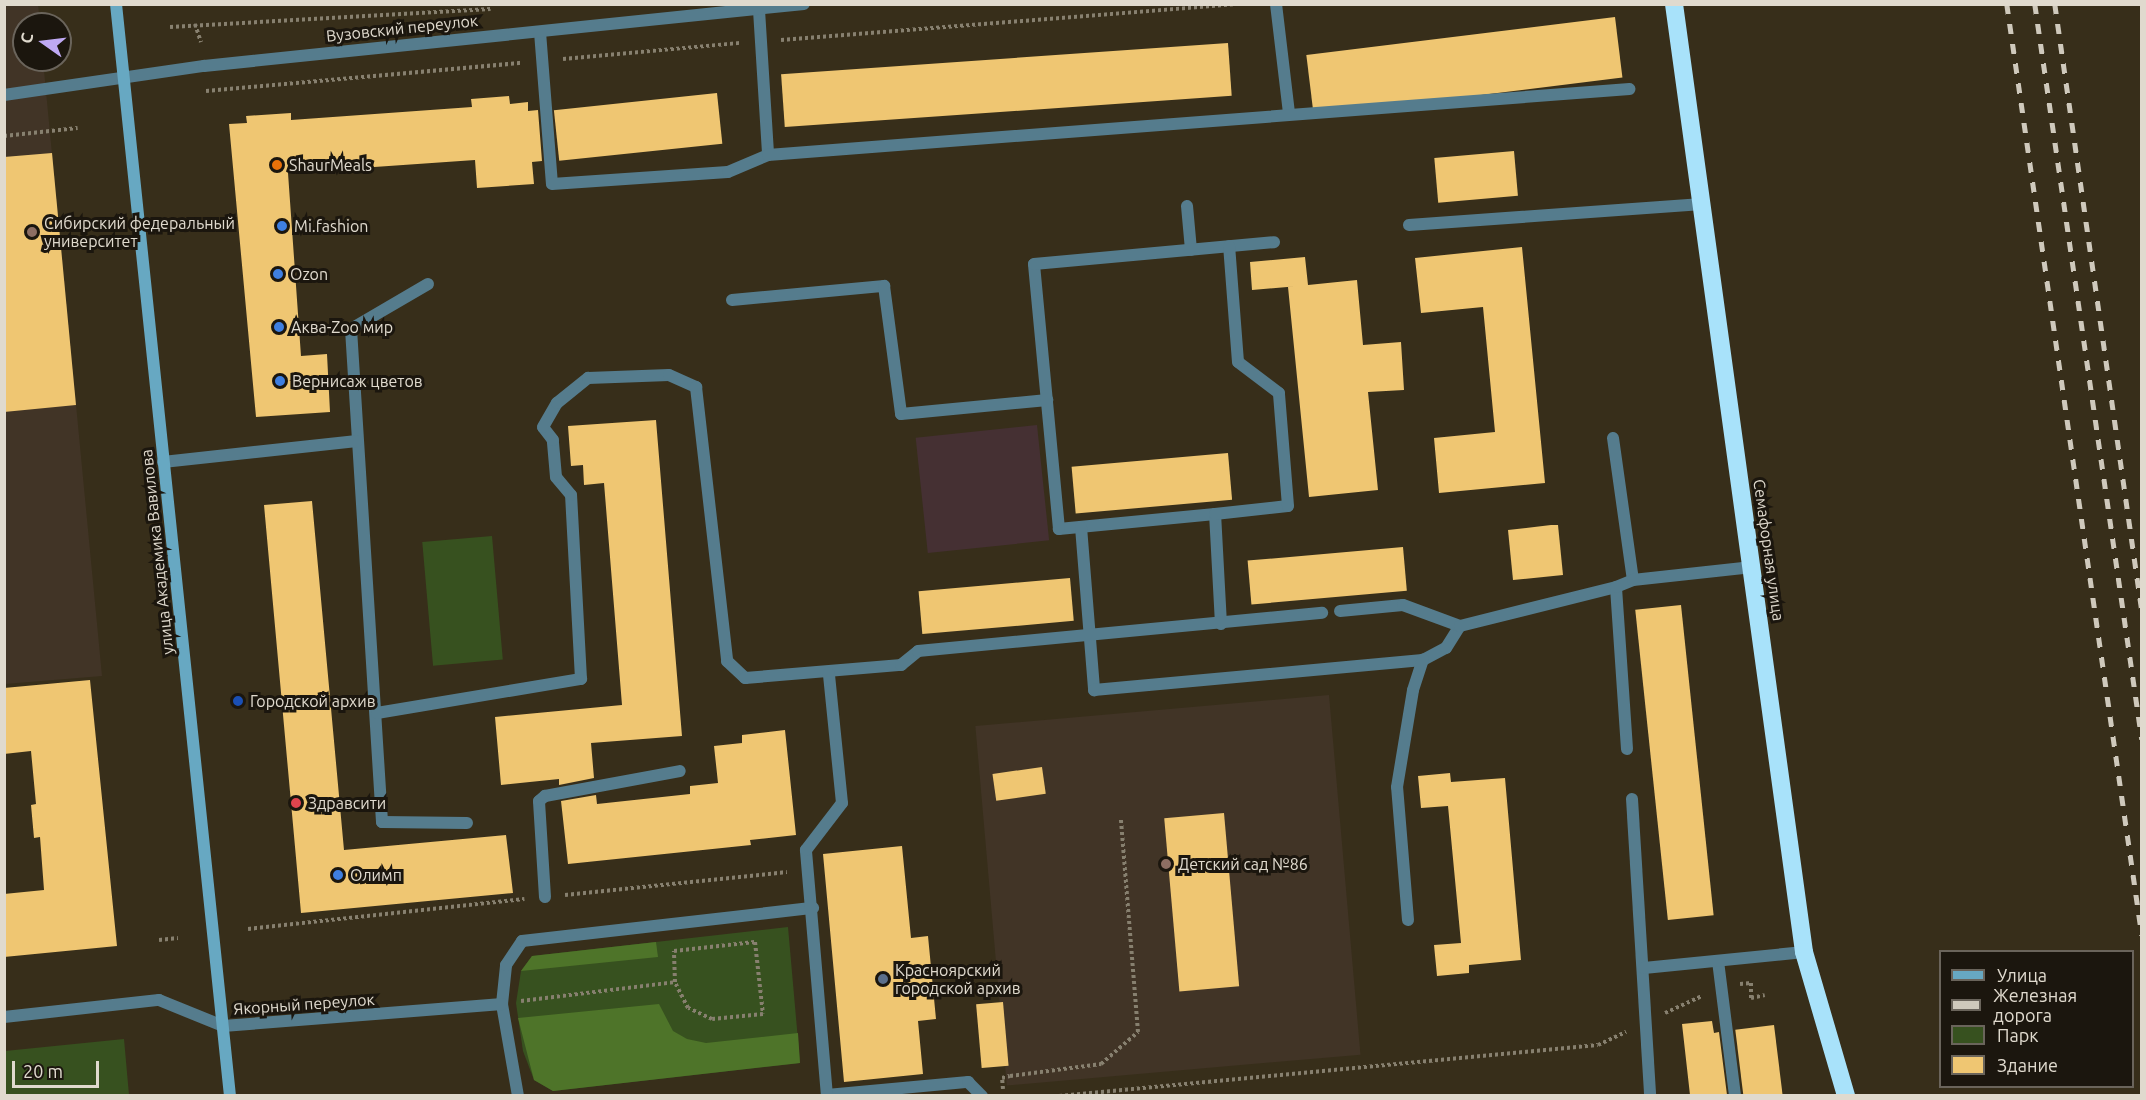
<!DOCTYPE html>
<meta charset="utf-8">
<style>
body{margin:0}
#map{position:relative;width:2146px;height:1100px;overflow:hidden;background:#372e1a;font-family:Ubuntu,sans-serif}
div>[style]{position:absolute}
.industrial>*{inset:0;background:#453033;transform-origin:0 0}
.education>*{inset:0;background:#413426;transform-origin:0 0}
.green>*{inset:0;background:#37511f;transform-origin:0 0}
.forest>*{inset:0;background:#4e7429}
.building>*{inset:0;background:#efc672;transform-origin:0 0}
.path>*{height:4px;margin-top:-2px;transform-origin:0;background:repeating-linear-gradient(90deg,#87806f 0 3px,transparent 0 6px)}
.lane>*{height:12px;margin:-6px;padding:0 6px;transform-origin:6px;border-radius:6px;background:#557c8d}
.street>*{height:12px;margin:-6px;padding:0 6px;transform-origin:6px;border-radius:6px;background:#557c8d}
.secondary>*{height:12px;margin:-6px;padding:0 6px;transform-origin:6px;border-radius:6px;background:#67a8c2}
.highway>*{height:18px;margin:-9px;padding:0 9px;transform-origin:9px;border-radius:9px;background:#a8e2fa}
.rail>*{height:4.5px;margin-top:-2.25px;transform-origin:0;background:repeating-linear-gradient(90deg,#cfc9bc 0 10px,transparent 0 20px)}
.dots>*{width:16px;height:16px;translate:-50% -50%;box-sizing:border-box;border:3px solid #1b160e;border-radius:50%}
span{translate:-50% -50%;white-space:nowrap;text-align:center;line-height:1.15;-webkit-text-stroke:6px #1b160e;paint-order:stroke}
.street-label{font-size:16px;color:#e0dace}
.poi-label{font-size:16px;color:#e0dace}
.left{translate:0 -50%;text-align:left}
.frame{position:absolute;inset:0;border:6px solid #e0dace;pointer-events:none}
.legend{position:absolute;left:1939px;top:950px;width:195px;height:138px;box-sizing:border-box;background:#1b160e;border:2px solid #6a645b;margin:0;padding:8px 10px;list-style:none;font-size:18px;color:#e0dace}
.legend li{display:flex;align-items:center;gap:12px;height:30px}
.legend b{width:30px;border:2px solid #6a645b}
.north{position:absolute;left:12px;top:12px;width:60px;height:60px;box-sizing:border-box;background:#1b160e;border:2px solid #6a645b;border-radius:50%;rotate:284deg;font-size:16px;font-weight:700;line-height:24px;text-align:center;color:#e0dace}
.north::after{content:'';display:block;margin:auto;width:21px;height:27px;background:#bfa9f4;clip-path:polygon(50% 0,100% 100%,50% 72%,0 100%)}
.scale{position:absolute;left:12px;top:1061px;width:87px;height:27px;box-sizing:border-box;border:3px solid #e0dace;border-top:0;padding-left:8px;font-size:18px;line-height:21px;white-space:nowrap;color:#e0dace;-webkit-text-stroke:4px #1b160e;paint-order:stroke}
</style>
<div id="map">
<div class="industrial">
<div style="left:1037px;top:425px;width:116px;height:122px;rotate:84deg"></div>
</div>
<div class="education">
<div style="clip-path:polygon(38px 4px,40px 24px,24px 24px,24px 60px,43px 60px,102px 676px,5px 684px,4px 5px)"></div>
<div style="left:1329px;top:695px;width:361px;height:355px;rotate:85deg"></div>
</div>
<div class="green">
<div style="left:492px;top:536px;width:124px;height:70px;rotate:85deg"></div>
<div style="clip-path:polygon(788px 927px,800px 1063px,553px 1091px,534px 1080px,523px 1051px,516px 1003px,521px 971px,532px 956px)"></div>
<div style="clip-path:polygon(124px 1039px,129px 1095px,5px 1095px,5px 1051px)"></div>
</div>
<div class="forest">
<div style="clip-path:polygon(656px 942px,658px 957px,521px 971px,532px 956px)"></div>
<div style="clip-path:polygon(659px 1004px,673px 1031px,687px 1039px,706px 1043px,798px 1033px,800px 1063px,553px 1091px,534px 1080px,518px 1018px)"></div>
</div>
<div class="building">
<div style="left:1615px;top:17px;width:61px;height:311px;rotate:83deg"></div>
<div style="left:1228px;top:43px;width:53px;height:448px;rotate:86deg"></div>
<div style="left:717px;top:93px;width:51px;height:164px;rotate:84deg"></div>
<div style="clip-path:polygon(509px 96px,510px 104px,528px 102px,528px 111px,538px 110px,542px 161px,532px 162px,534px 184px,477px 188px,475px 160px,288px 173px,301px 356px,327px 354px,330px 412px,256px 417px,229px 124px,247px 123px,246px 116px,291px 113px,291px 120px,472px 107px,471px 99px)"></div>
<div style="left:1514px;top:151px;width:45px;height:80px;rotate:85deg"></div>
<div style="clip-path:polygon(52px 153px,76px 405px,4px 412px,4px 157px)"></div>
<div style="clip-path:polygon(1522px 247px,1545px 483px,1439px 493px,1434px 438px,1495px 432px,1483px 307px,1421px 313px,1415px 258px)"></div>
<div style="clip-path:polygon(1305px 257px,1308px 285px,1357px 280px,1363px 345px,1401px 342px,1404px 390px,1368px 392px,1378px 490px,1309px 497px,1288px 287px,1299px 286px,1252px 290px,1250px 262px)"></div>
<div style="clip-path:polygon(656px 420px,682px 736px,591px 743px,594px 778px,559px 785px,559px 779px,501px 785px,495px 717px,622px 705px,604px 483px,584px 485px,583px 465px,571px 466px,568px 426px)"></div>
<div style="left:1228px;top:453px;width:47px;height:157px;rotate:85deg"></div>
<div style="clip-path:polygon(312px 501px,344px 850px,506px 835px,513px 893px,301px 913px,264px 505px)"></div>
<div style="clip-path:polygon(1551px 525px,1558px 525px,1563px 575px,1513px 580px,1508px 530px)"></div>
<div style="left:1403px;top:547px;width:44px;height:156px;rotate:85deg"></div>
<div style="left:1070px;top:578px;width:43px;height:152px;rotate:85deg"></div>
<div style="left:1681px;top:605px;width:312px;height:46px;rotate:84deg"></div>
<div style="clip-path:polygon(90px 680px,117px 946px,4px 957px,4px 894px,44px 890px,40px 837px,34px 838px,31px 805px,36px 804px,31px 751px,4px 754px,4px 688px)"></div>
<div style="clip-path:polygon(785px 730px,796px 835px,750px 840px,751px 845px,568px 864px,561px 801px,596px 795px,597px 804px,690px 794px,690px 786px,718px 783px,714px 746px,742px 743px,742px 735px)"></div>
<div style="left:1042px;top:767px;width:27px;height:50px;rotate:82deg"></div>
<div style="clip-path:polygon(1450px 773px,1451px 782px,1505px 778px,1521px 960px,1469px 965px,1469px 973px,1437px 976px,1434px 945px,1461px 943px,1448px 806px,1421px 808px,1418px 776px)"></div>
<div style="left:1224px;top:813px;width:174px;height:60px;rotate:85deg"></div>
<div style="clip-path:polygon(902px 846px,911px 938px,928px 936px,936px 1019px,918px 1021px,923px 1074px,844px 1082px,823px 854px)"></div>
<div style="left:1003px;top:1002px;width:64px;height:27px;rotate:85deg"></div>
<div style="clip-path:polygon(1712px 1021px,1714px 1033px,1719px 1032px,1727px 1095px,1690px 1095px,1682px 1024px)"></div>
<div style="left:1774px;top:1025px;width:71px;height:39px;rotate:83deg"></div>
</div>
<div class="path">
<div style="left:195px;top:24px;width:19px;rotate:72deg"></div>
<div style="left:170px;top:27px;width:321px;rotate:-3.2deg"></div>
<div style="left:781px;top:40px;width:454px;rotate:-4.5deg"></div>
<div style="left:563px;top:59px;width:178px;rotate:-5.2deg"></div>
<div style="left:206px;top:91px;width:317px;rotate:-5.1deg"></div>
<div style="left:4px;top:136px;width:74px;rotate:-6.2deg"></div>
<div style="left:565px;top:895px;width:223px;rotate:-5.9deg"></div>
<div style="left:248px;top:929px;width:278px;rotate:-6.2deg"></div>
<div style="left:159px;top:940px;width:19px;rotate:-6deg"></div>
<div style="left:755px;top:942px;width:72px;rotate:83.7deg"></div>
<div style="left:763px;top:1014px;width:51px;rotate:174.4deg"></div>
<div style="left:712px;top:1019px;width:26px;rotate:-155deg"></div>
<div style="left:688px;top:1008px;width:29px;rotate:-117deg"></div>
<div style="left:675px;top:982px;width:31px;rotate:-92deg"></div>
<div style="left:674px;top:951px;width:81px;rotate:-6.3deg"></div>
<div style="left:1740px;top:984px;width:11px;rotate:-5deg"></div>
<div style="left:1751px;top:983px;width:15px;rotate:90deg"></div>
<div style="left:1751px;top:998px;width:14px;rotate:-12deg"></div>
<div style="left:521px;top:1001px;width:155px;rotate:-7deg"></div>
<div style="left:1665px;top:1013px;width:41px;rotate:-24.7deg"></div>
<div style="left:1003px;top:1089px;width:11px;rotate:-95deg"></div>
<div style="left:1002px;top:1078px;width:8px;rotate:-14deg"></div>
<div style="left:1010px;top:1076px;width:92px;rotate:-7.5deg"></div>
<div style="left:1101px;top:1064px;width:49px;rotate:-40.9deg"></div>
<div style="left:1138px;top:1032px;width:214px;rotate:-94.6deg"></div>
<div style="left:1059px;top:1096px;width:541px;rotate:-5.41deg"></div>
<div style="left:1598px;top:1045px;width:31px;rotate:-25deg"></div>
</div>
<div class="lane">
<div style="left:1276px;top:4px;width:110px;rotate:83.2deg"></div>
<div style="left:759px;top:10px;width:145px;rotate:86.4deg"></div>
<div style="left:540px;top:32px;width:152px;rotate:85.5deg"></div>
<div style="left:552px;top:184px;width:176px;rotate:-3.9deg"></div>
<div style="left:728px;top:172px;width:43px;rotate:-23deg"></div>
<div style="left:768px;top:155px;width:864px;rotate:-4.38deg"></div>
<div style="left:1187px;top:206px;width:44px;rotate:84.8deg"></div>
<div style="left:1409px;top:225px;width:294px;rotate:-4.1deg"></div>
<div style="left:428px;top:284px;width:89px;rotate:149.7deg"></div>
<div style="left:351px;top:329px;width:494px;rotate:86.4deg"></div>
<div style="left:382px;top:822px;width:85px;rotate:0.7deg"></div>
<div style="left:732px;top:300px;width:153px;rotate:-5.3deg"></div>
<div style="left:884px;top:286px;width:129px;rotate:82.4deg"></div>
<div style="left:901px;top:414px;width:147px;rotate:-5.5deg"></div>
<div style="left:1613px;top:438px;width:143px;rotate:82deg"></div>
<div style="left:163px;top:462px;width:195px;rotate:-6.2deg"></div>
<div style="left:1215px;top:514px;width:157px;rotate:174.5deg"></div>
<div style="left:1059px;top:529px;width:266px;rotate:-95.4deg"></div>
<div style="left:1034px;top:264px;width:241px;rotate:-5.2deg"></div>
<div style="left:1081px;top:527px;width:164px;rotate:85.4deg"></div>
<div style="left:1094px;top:690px;width:330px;rotate:-5.2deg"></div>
<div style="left:1423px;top:660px;width:26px;rotate:-28deg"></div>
<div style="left:1446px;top:648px;width:26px;rotate:-58deg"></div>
<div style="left:1340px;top:611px;width:63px;rotate:-5.4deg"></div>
<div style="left:1403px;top:605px;width:61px;rotate:20.2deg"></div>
<div style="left:1460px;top:626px;width:161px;rotate:-14deg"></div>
<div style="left:1221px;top:624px;width:110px;rotate:-93.1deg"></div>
<div style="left:1215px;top:514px;width:73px;rotate:-6.3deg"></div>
<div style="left:1288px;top:506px;width:113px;rotate:-94.6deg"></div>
<div style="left:1279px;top:393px;width:51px;rotate:-142.9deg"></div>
<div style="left:1238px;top:362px;width:116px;rotate:-94.4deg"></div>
<div style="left:377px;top:713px;width:207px;rotate:-9.5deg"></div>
<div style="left:581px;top:679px;width:184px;rotate:-93.1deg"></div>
<div style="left:571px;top:495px;width:23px;rotate:-130deg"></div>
<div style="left:556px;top:477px;width:37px;rotate:-95deg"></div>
<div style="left:553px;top:440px;width:16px;rotate:-128deg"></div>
<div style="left:543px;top:427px;width:28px;rotate:-60deg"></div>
<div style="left:557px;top:403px;width:40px;rotate:-39deg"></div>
<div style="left:588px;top:378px;width:81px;rotate:-2.1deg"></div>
<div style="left:669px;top:375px;width:30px;rotate:24deg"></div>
<div style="left:696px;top:387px;width:276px;rotate:83.5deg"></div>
<div style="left:727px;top:661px;width:25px;rotate:43deg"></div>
<div style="left:745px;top:678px;width:157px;rotate:-4.8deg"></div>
<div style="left:901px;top:665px;width:22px;rotate:-39deg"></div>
<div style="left:918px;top:651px;width:406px;rotate:-5.4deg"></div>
<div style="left:1627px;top:749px;width:162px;rotate:-93.9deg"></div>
<div style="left:1616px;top:587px;width:18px;rotate:-22deg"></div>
<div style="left:1633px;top:580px;width:120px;rotate:-6.2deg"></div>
<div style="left:1632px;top:799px;width:298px;rotate:86.5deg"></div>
<div style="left:545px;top:897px;width:96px;rotate:-93.6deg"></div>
<div style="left:539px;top:801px;width:8px;rotate:-40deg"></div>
<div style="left:545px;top:796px;width:137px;rotate:-10.5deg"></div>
<div style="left:1408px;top:920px;width:133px;rotate:-94.7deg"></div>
<div style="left:1397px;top:787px;width:98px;rotate:-80.6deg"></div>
<div style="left:1413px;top:690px;width:32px;rotate:-72deg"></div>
<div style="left:1718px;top:961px;width:136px;rotate:82.8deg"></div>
<div style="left:1644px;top:968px;width:161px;rotate:-5.7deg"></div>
<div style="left:827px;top:1095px;width:142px;rotate:-5.3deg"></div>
<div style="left:968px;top:1082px;width:20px;rotate:45deg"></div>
<div style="left:518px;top:1096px;width:93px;rotate:-99.9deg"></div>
<div style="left:502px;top:1004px;width:39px;rotate:-84deg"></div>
<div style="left:506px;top:965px;width:29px;rotate:-56deg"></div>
<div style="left:522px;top:941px;width:293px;rotate:-6.5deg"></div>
<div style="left:827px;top:1096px;width:247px;rotate:-94.9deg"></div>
<div style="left:806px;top:850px;width:59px;rotate:-52.5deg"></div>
<div style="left:842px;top:803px;width:130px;rotate:-95.8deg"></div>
</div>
<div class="street">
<div style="left:4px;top:95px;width:202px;rotate:-8.3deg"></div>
<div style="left:204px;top:66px;width:603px;rotate:-5.9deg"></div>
<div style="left:4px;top:1017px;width:156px;rotate:-6.3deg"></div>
<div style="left:159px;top:1000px;width:69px;rotate:22.1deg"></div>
<div style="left:223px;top:1026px;width:280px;rotate:-4.5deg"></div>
</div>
<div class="secondary">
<div style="left:116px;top:4px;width:1098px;rotate:84.04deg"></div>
</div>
<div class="highway">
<div style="left:1674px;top:4px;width:957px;rotate:82.19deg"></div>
<div style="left:1804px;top:952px;width:150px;rotate:73.7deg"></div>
</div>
<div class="rail">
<div style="left:2007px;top:4px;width:941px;rotate:81.75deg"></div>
<div style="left:2035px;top:4px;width:743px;rotate:81.72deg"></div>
<div style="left:2055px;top:4px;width:613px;rotate:81.84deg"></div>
</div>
<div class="dots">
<div style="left:277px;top:165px;background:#e8710a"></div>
<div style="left:282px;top:226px;background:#3f7fe0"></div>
<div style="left:32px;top:232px;background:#8d6e63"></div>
<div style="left:278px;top:274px;background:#3f7fe0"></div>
<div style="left:279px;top:327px;background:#3f7fe0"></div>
<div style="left:280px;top:381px;background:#3f7fe0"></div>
<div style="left:238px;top:701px;background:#1a4fb4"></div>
<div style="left:296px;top:803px;background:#e0444e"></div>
<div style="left:1166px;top:864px;background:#8d6e63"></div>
<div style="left:338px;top:875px;background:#3f7fe0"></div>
<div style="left:883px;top:979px;background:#5c6f8a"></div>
</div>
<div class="street-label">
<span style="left:402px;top:28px;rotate:-6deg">Вузовский переулок</span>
<span style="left:1769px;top:550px;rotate:82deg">Семафорная улица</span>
<span style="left:157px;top:552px;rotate:-96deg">улица Академика Вавилова</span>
<span style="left:304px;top:1004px;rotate:-4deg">Якорный переулок</span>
</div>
<div class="poi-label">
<span class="left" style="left:289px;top:165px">ShаurMeals</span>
<span class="left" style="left:44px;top:232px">Сибирский федеральный<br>университет</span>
<span class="left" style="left:294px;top:226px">Mi.fashion</span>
<span class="left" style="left:290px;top:274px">Ozon</span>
<span class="left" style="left:291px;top:327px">Аква-Zoo мир</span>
<span class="left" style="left:292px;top:381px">Вернисаж цветов</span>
<span class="left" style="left:250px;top:701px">Городской архив</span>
<span class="left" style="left:308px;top:803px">Здравсити</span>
<span class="left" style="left:1178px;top:864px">Детский сад №86</span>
<span class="left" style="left:350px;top:875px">Олимп</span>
<span class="left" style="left:895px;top:979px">Красноярский<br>городской архив</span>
</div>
<div class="frame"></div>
<ul class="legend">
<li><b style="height:8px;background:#67a8c2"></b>Улица</li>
<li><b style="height:8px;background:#cfc9bc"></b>Железная дорога</li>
<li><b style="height:16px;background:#37511f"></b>Парк</li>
<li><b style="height:16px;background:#efc672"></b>Здание</li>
</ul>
<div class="north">С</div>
<div class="scale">20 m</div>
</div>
